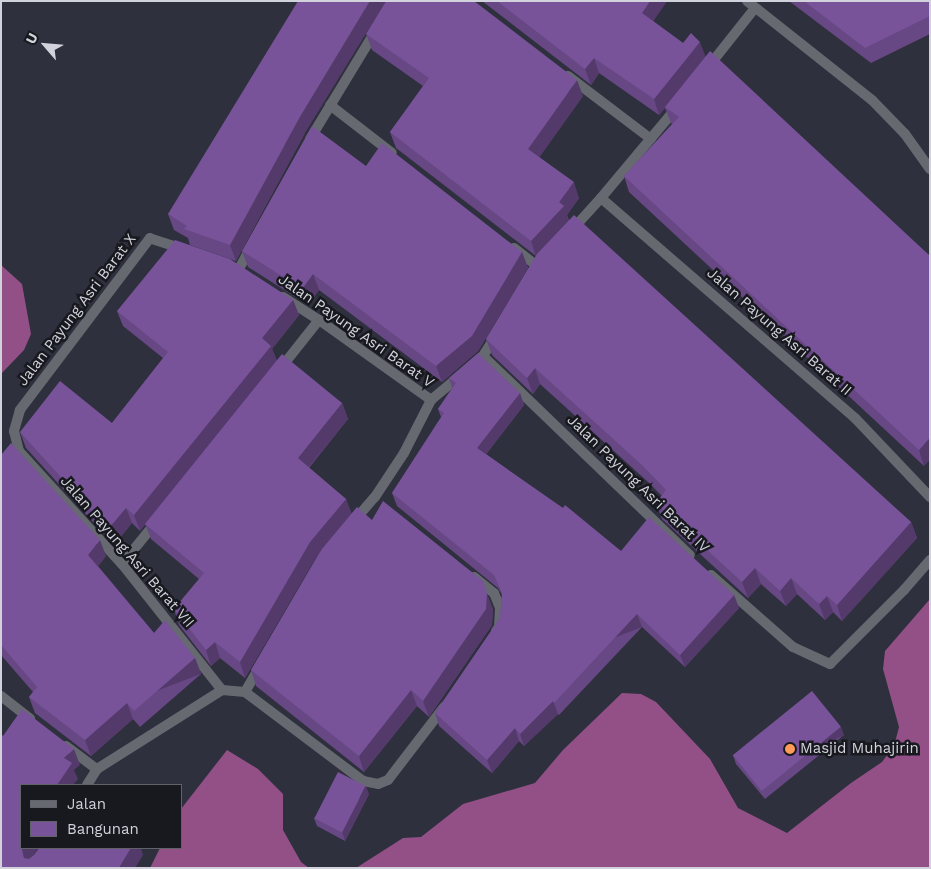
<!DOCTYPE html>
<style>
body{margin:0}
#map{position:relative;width:931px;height:869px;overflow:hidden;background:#2f303d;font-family:"Work Sans",sans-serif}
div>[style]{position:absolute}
.forest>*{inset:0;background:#925087}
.street>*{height:10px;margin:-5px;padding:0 5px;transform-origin:5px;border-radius:5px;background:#666a70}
.wall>*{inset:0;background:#674784}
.shaded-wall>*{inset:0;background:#543a6b;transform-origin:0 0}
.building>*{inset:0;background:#785399;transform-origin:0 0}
.dots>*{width:14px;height:14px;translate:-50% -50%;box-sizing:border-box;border:2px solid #18191f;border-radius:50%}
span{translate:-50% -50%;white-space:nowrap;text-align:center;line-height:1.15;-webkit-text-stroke:5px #18191f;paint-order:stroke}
.street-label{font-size:15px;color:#d1d2db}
.poi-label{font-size:15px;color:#d1d2db}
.left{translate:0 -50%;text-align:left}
.frame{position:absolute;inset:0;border:2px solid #d1d2db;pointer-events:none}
.legend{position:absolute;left:20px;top:784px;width:162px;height:65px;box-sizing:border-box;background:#18191f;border:1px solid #62636a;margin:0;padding:6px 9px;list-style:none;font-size:15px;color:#d1d2db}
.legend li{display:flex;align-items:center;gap:10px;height:25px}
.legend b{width:25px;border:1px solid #62636a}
.north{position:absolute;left:20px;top:20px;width:50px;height:50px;-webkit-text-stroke:4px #18191f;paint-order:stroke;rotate:297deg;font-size:14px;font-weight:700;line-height:20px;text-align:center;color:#d1d2db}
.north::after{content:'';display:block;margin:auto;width:18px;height:22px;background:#d1d2db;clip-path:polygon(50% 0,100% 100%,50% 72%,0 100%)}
</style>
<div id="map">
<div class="forest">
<div style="clip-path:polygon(1px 265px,22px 284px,31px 334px,24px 350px,1px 374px)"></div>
<div style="clip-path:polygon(930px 599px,930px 868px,356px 868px,403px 838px,421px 837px,463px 804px,535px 783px,563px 750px,622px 693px,641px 694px,656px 702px,710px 759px,738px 808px,787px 833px,851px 783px,882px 762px,894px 746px,899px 727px,883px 669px,885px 651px)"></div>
<div style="clip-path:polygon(227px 750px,258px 769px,283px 794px,283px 830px,301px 862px,309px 868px,150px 868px,160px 848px,181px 848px,181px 809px)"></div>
</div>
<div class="street">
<div style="left:747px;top:1px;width:159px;rotate:38.4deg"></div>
<div style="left:872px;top:100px;width:47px;rotate:45.9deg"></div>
<div style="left:905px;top:134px;width:43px;rotate:54.5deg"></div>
<div style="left:709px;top:66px;width:74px;rotate:-51.6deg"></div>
<div style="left:568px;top:76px;width:104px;rotate:37.2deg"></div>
<div style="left:330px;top:105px;width:78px;rotate:37.7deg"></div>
<div style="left:310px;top:139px;width:127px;rotate:-58.8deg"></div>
<div style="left:601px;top:198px;width:336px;rotate:40.9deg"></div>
<div style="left:855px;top:418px;width:109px;rotate:46.5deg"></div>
<div style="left:571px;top:231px;width:45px;rotate:-47.7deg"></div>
<div style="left:601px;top:198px;width:119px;rotate:-50.1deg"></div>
<div style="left:514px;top:248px;width:29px;rotate:38deg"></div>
<div style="left:183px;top:249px;width:35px;rotate:-162deg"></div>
<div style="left:150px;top:238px;width:216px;rotate:127.1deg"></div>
<div style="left:20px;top:410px;width:22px;rotate:106deg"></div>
<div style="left:14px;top:431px;width:21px;rotate:76deg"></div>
<div style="left:19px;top:451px;width:153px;rotate:47.7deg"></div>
<div style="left:122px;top:564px;width:161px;rotate:51.6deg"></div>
<div style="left:239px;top:269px;width:26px;rotate:-62deg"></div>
<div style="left:283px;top:297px;width:43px;rotate:32.6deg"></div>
<div style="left:319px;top:320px;width:138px;rotate:35.5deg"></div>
<div style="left:483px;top:356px;width:287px;rotate:43.9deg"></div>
<div style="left:473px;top:365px;width:13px;rotate:-42deg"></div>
<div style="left:483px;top:356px;width:25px;rotate:-58deg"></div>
<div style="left:280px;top:369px;width:63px;rotate:-51.5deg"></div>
<div style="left:353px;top:522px;width:33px;rotate:-49deg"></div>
<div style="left:375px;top:497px;width:53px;rotate:-56.6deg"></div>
<div style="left:404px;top:453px;width:59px;rotate:-63deg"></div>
<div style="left:431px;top:400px;width:38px;rotate:-40deg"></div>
<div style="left:122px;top:564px;width:54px;rotate:-51deg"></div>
<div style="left:711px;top:575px;width:109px;rotate:41.3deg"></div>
<div style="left:793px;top:647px;width:41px;rotate:24.7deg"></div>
<div style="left:830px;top:664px;width:105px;rotate:-45deg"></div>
<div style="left:904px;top:590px;width:40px;rotate:-49deg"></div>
<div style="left:474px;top:577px;width:26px;rotate:39deg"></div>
<div style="left:494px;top:593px;width:16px;rotate:68deg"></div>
<div style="left:500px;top:608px;width:19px;rotate:93deg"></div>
<div style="left:499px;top:627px;width:5px;rotate:127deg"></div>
<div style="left:222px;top:690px;width:23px;rotate:5deg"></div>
<div style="left:245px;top:692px;width:30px;rotate:-60deg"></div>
<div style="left:245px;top:692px;width:148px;rotate:37deg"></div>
<div style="left:363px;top:781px;width:15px;rotate:11deg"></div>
<div style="left:378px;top:784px;width:11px;rotate:-22deg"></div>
<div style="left:388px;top:780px;width:92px;rotate:-52.5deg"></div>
<div style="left:1px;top:696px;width:37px;rotate:38deg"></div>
<div style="left:66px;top:746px;width:39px;rotate:37deg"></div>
<div style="left:97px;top:769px;width:148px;rotate:-32.3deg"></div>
<div style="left:87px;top:785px;width:19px;rotate:-58deg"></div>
</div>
<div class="wall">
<div style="clip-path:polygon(482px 1px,667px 1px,653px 21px,683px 43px,706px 57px,930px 256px,924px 466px,629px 192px,624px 176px,672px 124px,671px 123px,665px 108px,659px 115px,599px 73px,591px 85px)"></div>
<div style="clip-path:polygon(789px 1px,930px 1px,930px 34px,871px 63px)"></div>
<div style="clip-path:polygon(366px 34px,583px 96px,539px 157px,579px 198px,567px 215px,569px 220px,911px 522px,917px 538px,842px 621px,833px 612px,825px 620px,797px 594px,786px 606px,761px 584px,748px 598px,662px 519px,656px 503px,662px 496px,648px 482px,540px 384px,533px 394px,492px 355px,486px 339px,536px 256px,396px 148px,390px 132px,423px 86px,372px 50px)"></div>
<div style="clip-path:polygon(305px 133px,236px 261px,190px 245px,188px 238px,174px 230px,168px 214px)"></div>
<div style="clip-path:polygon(366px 166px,522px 252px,528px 268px,478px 351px,442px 382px,319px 290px,308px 305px,248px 267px,242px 251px)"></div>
<div style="clip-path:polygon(293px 300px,299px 315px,272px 349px,277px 361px,342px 403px,348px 419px,309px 468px,346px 499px,351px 514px,372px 520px,493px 609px,492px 625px,429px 717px,417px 706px,364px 772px,256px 686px,251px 670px,319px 553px,316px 557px,245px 678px,220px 658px,211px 666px,179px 625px,174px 609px,199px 579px,151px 539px,145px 524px,140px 531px,132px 523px,114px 545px,26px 448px,20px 432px,112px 423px,163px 358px,123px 326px,117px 311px)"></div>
<div style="clip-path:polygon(449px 378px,520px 393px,524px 405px,486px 454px,621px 551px,734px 595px,739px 608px,685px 667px,642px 627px,559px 715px,558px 714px,524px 746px,519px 741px,492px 773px,439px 726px,435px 713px,500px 618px,502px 595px,498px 588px,397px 506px,392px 493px,441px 417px,438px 409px,452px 388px)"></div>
<div style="clip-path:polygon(1px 455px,106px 556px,98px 566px,154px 633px,195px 658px,201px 674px,140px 727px,133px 719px,91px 756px,35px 713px,29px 697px,33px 692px,1px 655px)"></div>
<div style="clip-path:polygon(844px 735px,765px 799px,736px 764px,733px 755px)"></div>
<div style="clip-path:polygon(369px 794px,345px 841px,317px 826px,314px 818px)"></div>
</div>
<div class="shaded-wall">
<div style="clip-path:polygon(370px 1px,386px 1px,305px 133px,236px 261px,230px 245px,300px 117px)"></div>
<div style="clip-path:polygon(650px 1px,667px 1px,648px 29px,642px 13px)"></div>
<div style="clip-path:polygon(700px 42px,706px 58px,659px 115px,654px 99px)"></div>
<div style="clip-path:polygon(594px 58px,599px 73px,591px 85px,585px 69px)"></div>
<div style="clip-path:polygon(577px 80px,583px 96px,534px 165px,528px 149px)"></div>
<div style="clip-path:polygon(574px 182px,579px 198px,567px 215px,569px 222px,536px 257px,531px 241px)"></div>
<div style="clip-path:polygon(522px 252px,528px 268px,478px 351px,442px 382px,436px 366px)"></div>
<div style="clip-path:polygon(313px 274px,319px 290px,308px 305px,302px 289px)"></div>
<div style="clip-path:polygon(293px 300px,299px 315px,272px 349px,277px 361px,140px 531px,134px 515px,262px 338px)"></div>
<div style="clip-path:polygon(535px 368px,540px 384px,533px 394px,527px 378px)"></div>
<div style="clip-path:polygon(520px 393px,524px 405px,482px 460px,477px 448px)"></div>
<div style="clip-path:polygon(342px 403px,348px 419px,303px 474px,298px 458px)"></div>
<div style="clip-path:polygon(930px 438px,930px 460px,924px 466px,919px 450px)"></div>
<div style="clip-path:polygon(346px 499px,352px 514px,316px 557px,245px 678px,240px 662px,310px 542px)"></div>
<div style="clip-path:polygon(126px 508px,132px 523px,114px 545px,108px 529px)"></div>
<div style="clip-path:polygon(911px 522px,917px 538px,842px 621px,837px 605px)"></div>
<div style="clip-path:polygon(100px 540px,106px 556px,94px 571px,88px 555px)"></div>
<div style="clip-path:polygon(755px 568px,761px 584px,748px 598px,742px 582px)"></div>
<div style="clip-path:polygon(791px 578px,797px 594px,786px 606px,780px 591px)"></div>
<div style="clip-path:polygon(487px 593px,493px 609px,492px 625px,429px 717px,423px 701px)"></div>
<div style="clip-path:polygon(734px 595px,739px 608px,685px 667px,680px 655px)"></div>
<div style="clip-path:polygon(827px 596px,833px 612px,825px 620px,819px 604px)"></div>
<div style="left:637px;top:614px;width:14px;height:122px;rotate:69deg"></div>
<div style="clip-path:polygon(215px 642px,220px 658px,211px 666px,206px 650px)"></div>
<div style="left:195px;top:658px;width:17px;height:81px;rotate:69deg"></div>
<div style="clip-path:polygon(411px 690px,417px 706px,364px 772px,359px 756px)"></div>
<div style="clip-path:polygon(553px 701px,558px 714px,524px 746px,520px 734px)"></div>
<div style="clip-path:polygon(127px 703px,133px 719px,91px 756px,85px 740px)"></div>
<div style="left:841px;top:727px;width:9px;height:102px;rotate:69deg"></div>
<div style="clip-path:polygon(515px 728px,519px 741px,492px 773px,487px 760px)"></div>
<div style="clip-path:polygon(74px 749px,80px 765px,74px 770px,78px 779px,73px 785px,57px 785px,64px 758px)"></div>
<div style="clip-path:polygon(366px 786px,369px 794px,345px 841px,342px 832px)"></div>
<div style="clip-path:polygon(23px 848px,38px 848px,28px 865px,24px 858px,22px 849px)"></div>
<div style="clip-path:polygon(131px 848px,141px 848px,143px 855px,135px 868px,119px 868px)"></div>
</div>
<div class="building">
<div style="clip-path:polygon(298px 1px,370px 1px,300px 117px,230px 245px,184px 229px,187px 226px,168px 214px)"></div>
<div style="clip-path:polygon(386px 1px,474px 1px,577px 80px,528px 149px,574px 182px,559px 202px,564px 206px,531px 241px,390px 132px,429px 78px,366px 34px)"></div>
<div style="clip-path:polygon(497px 1px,650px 1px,642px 13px,683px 43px,691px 33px,700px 42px,654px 99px,594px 58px,585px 69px)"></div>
<div style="clip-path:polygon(804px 1px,930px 1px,930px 16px,865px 48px)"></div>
<div style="clip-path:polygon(710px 51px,930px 256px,930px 438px,919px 450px,624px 176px,679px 117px,665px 107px)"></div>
<div style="clip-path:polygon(312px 126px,366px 166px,382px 143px,522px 252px,472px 336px,436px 366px,313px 274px,302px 289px,242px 251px)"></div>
<div style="clip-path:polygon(574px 215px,911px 522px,837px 605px,827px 596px,819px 604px,791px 578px,780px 591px,755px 568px,742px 582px,656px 503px,666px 490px,643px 466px,535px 368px,527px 378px,486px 339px,537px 254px)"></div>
<div style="clip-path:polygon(175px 240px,230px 259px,293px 300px,262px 338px,271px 346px,134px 515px,126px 508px,108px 529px,20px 432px,60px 381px,112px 423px,168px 352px,117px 311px)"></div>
<div style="clip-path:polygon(478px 353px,520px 393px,477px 448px,563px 508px,565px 505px,621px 551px,649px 517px,734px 595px,680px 655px,637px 614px,554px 703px,553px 701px,520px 734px,515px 728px,487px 760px,435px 713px,500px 618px,502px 593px,494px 575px,392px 493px,444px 413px,438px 409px,456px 383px,449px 378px)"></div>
<div style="clip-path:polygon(282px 354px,342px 403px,298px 458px,346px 499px,310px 542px,240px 662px,215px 642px,206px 650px,174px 609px,204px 573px,145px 524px)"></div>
<div style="clip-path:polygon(11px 443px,100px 540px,88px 555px,154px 633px,165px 620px,195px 658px,134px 711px,127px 703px,85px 740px,29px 697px,37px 687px,1px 645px,1px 455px)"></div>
<div style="clip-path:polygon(383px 501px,483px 581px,487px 593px,486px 609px,423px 701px,411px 690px,359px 756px,251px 670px,322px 549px,357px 507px,372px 520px)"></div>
<div style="left:812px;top:691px;width:46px;height:102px;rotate:51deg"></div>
<div style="clip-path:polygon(22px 709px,74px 749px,64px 758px,72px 763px,57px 785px,21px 785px,21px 848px,23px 848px,22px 849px,24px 858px,29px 859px,34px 855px,39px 848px,131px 848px,119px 868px,1px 868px,1px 734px,3px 736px)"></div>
<div style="left:338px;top:772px;width:31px;height:52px;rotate:27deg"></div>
</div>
<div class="dots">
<div style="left:790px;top:749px;background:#fe9b59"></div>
</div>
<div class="street-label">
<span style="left:77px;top:310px;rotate:-53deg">Jalan Payung Asri Barat X</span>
<span style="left:356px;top:331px;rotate:35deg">Jalan Payung Asri Barat V</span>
<span style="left:779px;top:332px;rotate:41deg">Jalan Payung Asri Barat II</span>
<span style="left:638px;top:484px;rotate:44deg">Jalan Payung Asri Barat IV</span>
<span style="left:127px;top:552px;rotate:49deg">Jalan Payung Asri Barat VII</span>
</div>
<div class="poi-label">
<span class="left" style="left:800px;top:749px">Masjid Muhajirin</span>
</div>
<div class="frame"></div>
<ul class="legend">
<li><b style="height:6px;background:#666a70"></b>Jalan</li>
<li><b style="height:14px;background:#785399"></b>Bangunan</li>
</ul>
<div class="north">U</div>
</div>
